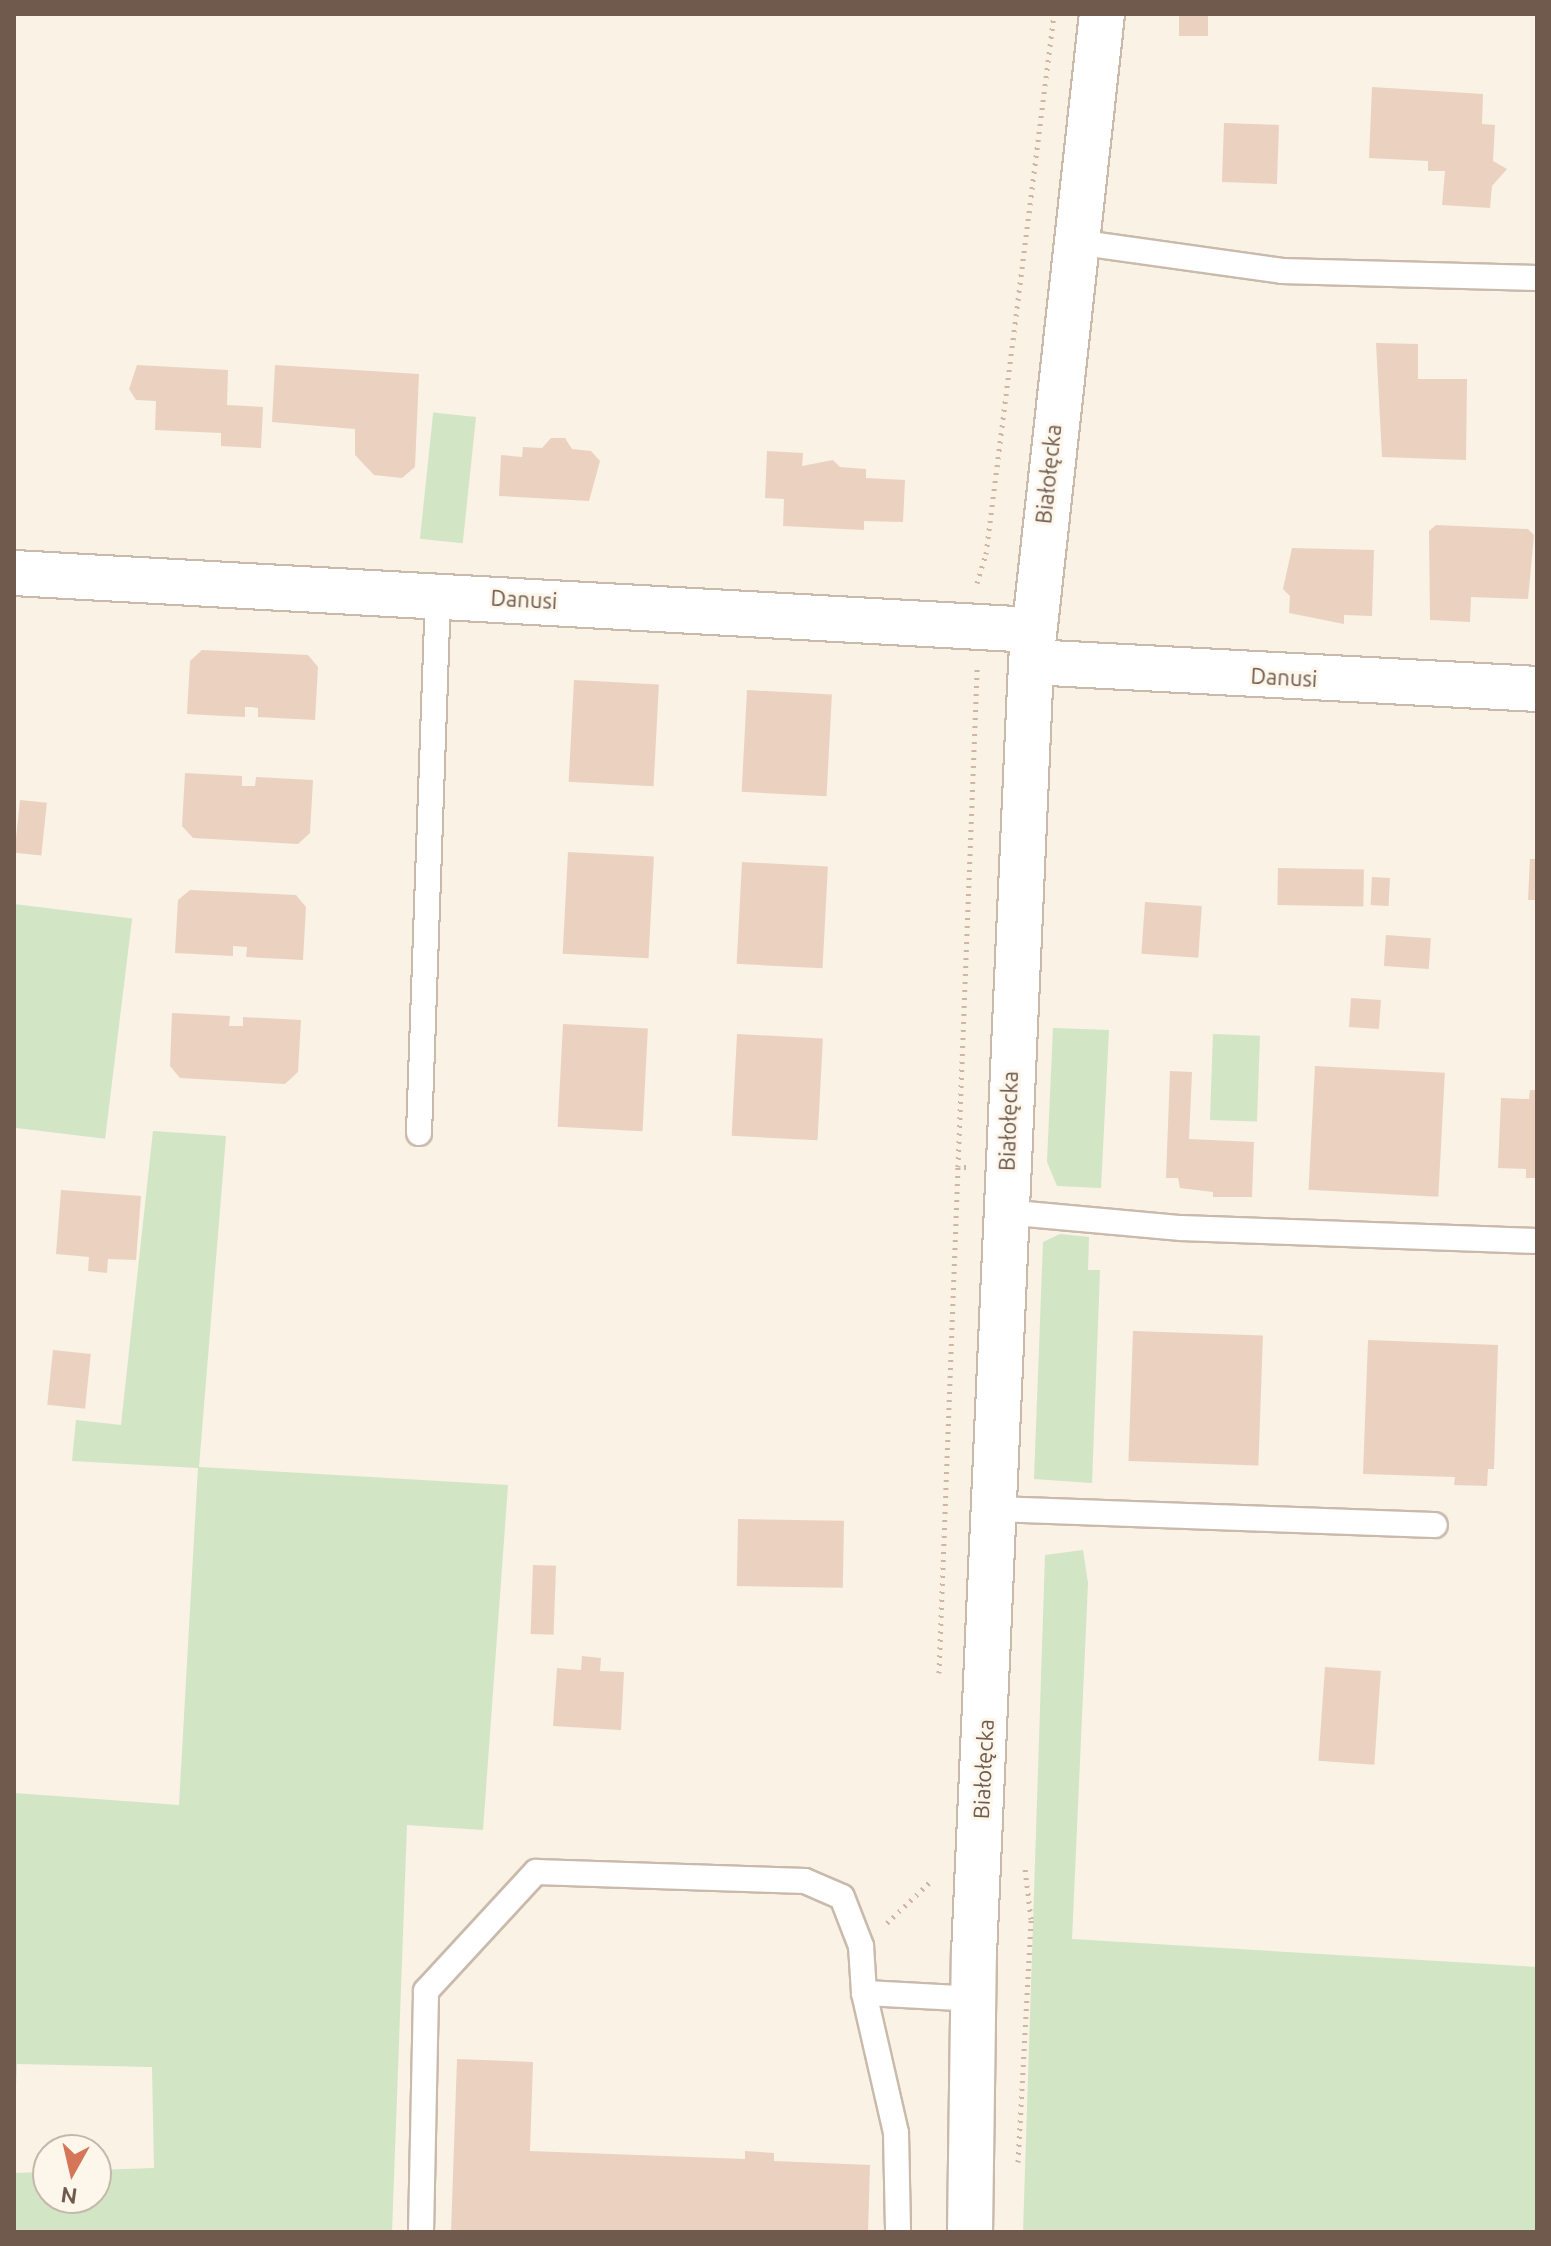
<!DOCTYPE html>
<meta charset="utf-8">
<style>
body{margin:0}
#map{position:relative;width:1551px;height:2246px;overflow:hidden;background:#f9f2e5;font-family:Ubuntu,sans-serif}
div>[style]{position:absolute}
.green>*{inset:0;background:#d2e5c5;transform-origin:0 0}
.building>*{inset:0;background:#ebd2c0;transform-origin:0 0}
.path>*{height:5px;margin-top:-2.5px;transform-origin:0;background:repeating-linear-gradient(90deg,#d0b5a3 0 2px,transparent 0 8px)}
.roads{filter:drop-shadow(2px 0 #c9baac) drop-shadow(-2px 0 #c9baac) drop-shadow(0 2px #c9baac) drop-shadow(0 -2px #c9baac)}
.lane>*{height:24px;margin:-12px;padding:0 12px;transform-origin:12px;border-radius:12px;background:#fff}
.street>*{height:44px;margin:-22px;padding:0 22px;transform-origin:22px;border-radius:22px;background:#fff}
.secondary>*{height:44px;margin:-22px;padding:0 22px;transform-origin:22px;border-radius:22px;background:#fff}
span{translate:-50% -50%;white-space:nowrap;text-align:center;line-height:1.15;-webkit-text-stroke:6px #fdf6ea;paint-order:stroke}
.street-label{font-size:22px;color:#6f5a4d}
.frame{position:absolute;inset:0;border:16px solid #6f5a4d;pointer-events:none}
.north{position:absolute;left:32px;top:2134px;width:80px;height:80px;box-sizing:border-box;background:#fdf6ea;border:2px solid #c4b8ab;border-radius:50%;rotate:188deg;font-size:22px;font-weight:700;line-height:32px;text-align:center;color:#6f5a4d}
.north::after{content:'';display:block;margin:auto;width:28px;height:36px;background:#d57658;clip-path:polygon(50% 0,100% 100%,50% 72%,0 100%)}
</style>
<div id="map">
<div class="green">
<div style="left:476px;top:417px;width:127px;height:43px;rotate:96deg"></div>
<div style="left:14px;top:904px;width:119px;height:222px;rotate:7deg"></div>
<div style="clip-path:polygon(1053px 1028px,1109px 1030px,1101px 1188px,1057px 1186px,1047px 1162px)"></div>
<div style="left:1213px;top:1034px;width:47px;height:86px;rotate:2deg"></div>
<div style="clip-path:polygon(153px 1131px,226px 1136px,199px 1467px,508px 1485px,483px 1830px,407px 1825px,392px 2232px,14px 2232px,14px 2173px,48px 2172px,48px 2198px,96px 2198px,96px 2170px,154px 2168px,152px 2067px,17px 2064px,14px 2128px,14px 1793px,179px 1805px,198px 1468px,72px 1461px,76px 1420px,121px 1425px)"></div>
<div style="clip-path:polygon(1060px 1234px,1089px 1237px,1088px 1270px,1100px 1270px,1092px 1483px,1034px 1479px,1043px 1242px)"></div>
<div style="clip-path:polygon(1083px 1550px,1088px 1583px,1072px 1939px,1537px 1967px,1537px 2232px,1023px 2232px,1045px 1555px)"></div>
</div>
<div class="building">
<div style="left:1179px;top:14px;width:29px;height:22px"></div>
<div style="clip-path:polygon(1372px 87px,1483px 94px,1482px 124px,1495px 125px,1493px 161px,1507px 169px,1492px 186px,1490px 208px,1442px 205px,1445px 171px,1428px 171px,1428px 161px,1369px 158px)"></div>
<div style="left:1224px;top:123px;width:55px;height:59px;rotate:2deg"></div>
<div style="clip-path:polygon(1376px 343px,1418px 344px,1418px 379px,1467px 379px,1466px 460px,1382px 457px)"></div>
<div style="clip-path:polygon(137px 365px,228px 370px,227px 405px,263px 407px,261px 448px,221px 446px,221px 433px,155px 430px,156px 401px,136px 400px,129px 389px)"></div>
<div style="clip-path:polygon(275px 365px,419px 374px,415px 467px,402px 478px,374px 475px,355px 455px,355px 429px,272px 422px)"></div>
<div style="clip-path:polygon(551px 438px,565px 438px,572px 449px,591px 451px,600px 461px,589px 501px,499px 496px,501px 455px,522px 457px,523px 447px,542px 448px)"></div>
<div style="clip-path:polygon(767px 451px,803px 453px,802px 466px,833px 460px,840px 467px,866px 469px,866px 478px,905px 480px,903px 522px,864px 521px,864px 530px,783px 526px,784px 499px,765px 498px)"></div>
<div style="clip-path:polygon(1436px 525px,1528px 529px,1534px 535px,1528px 599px,1471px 597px,1470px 622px,1430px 620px,1429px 531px)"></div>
<div style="clip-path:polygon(1292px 548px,1374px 550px,1372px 616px,1344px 615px,1344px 624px,1289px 613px,1290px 596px,1283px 589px)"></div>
<div style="clip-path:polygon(202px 650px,308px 655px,318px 667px,315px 720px,258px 717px,258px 708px,252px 707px,245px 707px,245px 717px,187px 714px,190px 661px)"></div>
<div style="left:574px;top:680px;width:85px;height:102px;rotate:3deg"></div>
<div style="left:747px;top:690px;width:85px;height:102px;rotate:3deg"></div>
<div style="clip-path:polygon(185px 773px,242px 776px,242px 786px,255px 786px,256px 777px,313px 780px,310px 833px,298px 844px,193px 838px,182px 826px)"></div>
<div style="left:20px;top:800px;width:27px;height:53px;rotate:6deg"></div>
<div style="left:568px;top:852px;width:86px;height:102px;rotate:3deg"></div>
<div style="clip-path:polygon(1530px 859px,1537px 859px,1537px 900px,1528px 900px)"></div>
<div style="left:742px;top:862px;width:86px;height:102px;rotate:3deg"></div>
<div style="left:1278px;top:868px;width:86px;height:37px;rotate:1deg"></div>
<div style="left:1372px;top:877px;width:18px;height:28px;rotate:3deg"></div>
<div style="clip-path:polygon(190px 890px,296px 895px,306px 907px,303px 960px,246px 957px,247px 947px,233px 946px,233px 956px,175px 953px,178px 900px)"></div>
<div style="left:1145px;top:902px;width:57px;height:52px;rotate:4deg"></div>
<div style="left:1386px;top:935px;width:45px;height:31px;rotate:4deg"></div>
<div style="left:1351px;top:998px;width:30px;height:29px;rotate:4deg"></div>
<div style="clip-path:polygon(172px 1013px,230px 1016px,229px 1026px,243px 1026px,243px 1017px,301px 1020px,298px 1072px,285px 1084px,180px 1078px,170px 1066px)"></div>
<div style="left:563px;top:1024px;width:85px;height:103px;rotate:3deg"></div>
<div style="left:737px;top:1034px;width:86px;height:102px;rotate:3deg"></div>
<div style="left:1315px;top:1066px;width:130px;height:124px;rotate:3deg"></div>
<div style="clip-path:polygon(1170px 1071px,1192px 1072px,1189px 1139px,1254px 1142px,1252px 1197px,1213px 1197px,1213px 1192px,1180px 1188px,1178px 1178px,1166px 1178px)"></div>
<div style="clip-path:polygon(1530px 1090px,1537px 1090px,1537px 1178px,1526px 1178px,1526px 1169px,1498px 1168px,1501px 1098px,1529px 1099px)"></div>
<div style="clip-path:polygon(61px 1190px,141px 1196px,136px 1260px,108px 1259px,107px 1273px,88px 1271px,89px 1257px,56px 1254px)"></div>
<div style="left:1133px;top:1331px;width:130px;height:130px;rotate:2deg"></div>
<div style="clip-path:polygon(1368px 1340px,1498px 1345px,1494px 1469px,1488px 1469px,1487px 1486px,1454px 1485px,1455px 1477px,1363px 1474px)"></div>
<div style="left:53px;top:1350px;width:38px;height:55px;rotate:6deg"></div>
<div style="left:738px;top:1519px;width:106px;height:67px;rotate:1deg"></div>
<div style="left:533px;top:1565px;width:23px;height:69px;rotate:2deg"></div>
<div style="clip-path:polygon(582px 1656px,601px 1658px,600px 1671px,624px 1672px,621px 1730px,553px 1726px,557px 1668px,581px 1670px)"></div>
<div style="left:1325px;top:1667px;width:56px;height:94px;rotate:4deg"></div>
<div style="clip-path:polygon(457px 2059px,533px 2062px,530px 2151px,745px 2159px,745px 2151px,774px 2153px,774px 2161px,870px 2165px,868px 2232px,451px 2232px)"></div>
</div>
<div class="path">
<div style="left:977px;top:583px;width:30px;rotate:-73deg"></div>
<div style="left:986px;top:554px;width:544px;rotate:-82.82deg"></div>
<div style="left:966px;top:1167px;width:8px;rotate:180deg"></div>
<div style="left:958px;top:1167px;width:498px;rotate:-87.8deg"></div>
<div style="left:939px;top:1673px;width:506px;rotate:-87.85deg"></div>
<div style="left:887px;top:1923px;width:62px;rotate:-43.7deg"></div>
<div style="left:1018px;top:2162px;width:243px;rotate:-86.9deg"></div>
<div style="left:1031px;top:1919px;width:50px;rotate:-96.8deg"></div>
</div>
<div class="roads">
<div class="lane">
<div style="left:1076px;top:242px;width:208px;rotate:8deg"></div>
<div style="left:1282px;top:271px;width:255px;rotate:1.6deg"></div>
<div style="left:419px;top:1133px;width:538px;rotate:-87.98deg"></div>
<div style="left:1004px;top:1212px;width:178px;rotate:5.2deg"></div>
<div style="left:1181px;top:1228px;width:356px;rotate:2.1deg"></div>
<div style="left:994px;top:1509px;width:441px;rotate:2.1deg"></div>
<div style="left:864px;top:1993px;width:144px;rotate:77.1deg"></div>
<div style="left:896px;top:2133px;width:99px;rotate:88.8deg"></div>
<div style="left:421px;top:2232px;width:241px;rotate:-88.8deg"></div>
<div style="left:426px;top:1991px;width:162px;rotate:-47.3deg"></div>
<div style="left:536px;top:1872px;width:269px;rotate:1.9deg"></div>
<div style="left:805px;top:1881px;width:40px;rotate:23.4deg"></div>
<div style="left:842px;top:1897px;width:53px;rotate:68.8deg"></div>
<div style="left:861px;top:1946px;width:47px;rotate:86.3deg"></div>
<div style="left:864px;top:1993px;width:110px;rotate:3.1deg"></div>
</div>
<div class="street">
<div style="left:14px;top:573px;width:1021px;rotate:3.2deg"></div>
<div style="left:1031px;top:662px;width:507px;rotate:3.05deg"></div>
</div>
<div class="secondary">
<div style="left:970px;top:2232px;width:278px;rotate:-89.2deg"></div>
<div style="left:974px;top:1954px;width:1293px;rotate:-87.47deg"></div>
<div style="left:1031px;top:662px;width:652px;rotate:-83.75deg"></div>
</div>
</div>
<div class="street-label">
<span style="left:1048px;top:474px;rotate:-84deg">Białołęcka</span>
<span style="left:524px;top:599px;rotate:3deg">Danusi</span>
<span style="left:1284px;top:677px;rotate:3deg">Danusi</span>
<span style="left:1008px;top:1121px;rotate:-88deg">Białołęcka</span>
<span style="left:983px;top:1769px;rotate:-87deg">Białołęcka</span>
</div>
<div class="frame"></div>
<div class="north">N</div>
</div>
